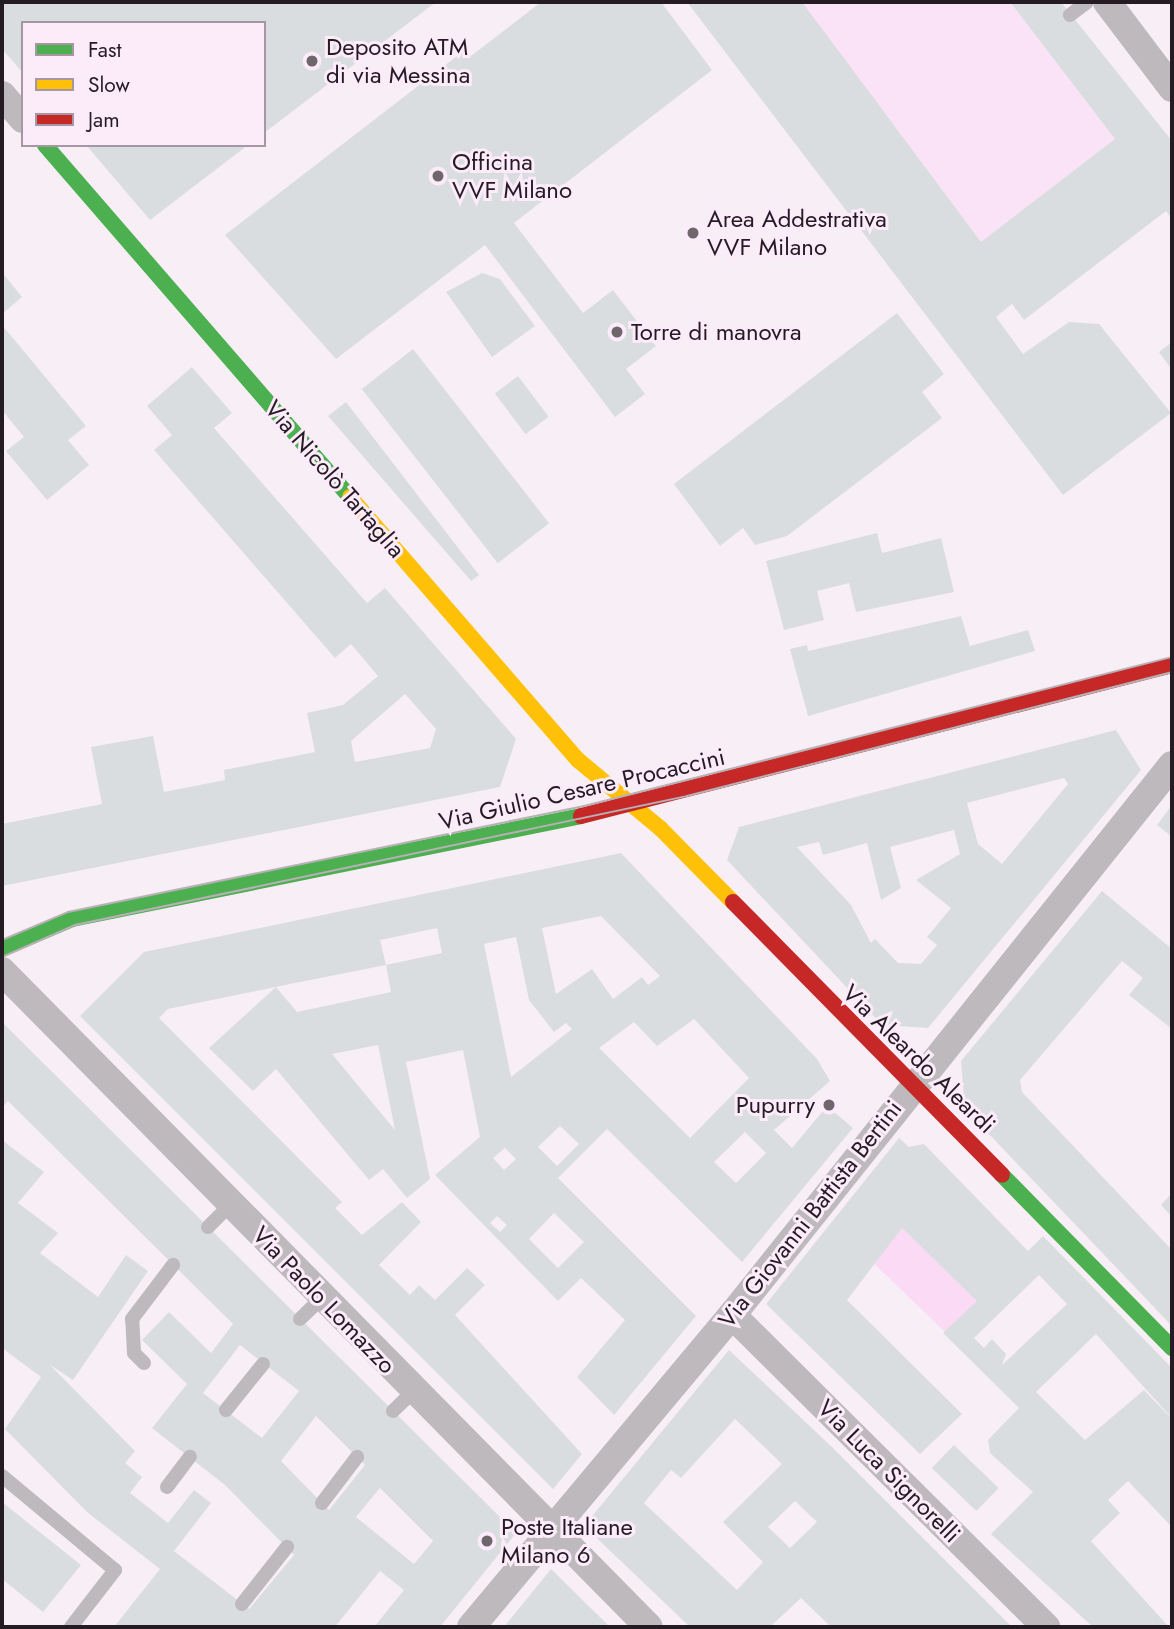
<!DOCTYPE html>
<meta charset="utf-8">
<style>
body{margin:0}
#map{position:relative;width:1174px;height:1629px;overflow:hidden;background:#f8eff6;font-family:Jost,sans-serif}
div>[style]{position:absolute}
.built>*{inset:0;background:#fae3f7}
.green>*{inset:0;background:#fbdaf6;transform-origin:0 0}
.building>*{inset:0;background:#dadddf;transform-origin:0 0}
.lane>*{height:14px;margin:-7px;padding:0 7px;transform-origin:7px;border-radius:7px;background:#bdb9bc}
.street>*{height:28px;margin:-14px;padding:0 14px;transform-origin:14px;border-radius:14px;background:#bdb9bc}
.fast>*{height:16px;margin:-8px;padding:0 8px;transform-origin:8px;border-radius:8px;background:#4caf50}
.slow>*{height:16px;margin:-8px;padding:0 8px;transform-origin:8px;border-radius:8px;background:#ffc107}
.jam>*{height:16px;margin:-8px;padding:0 8px;transform-origin:8px;border-radius:8px;background:#c62828}
.tram>*{height:2px;margin:-1px;padding:0 1px;transform-origin:1px;border-radius:1px;background:#b7b0b5}
.dots>*{width:19px;height:19px;translate:-50% -50%;box-sizing:border-box;border:4px solid #fcebf9;border-radius:50%}
span{translate:-50% -50%;white-space:nowrap;text-align:center;line-height:1.15;-webkit-text-stroke:6px #fcebf9;paint-order:stroke}
.poi-label{font-size:24px;color:#251b23}
.left{translate:0 -50%;text-align:left}
.right{translate:-100% -50%;text-align:right}
.street-label{font-size:24px;color:#251b23}
.frame{position:absolute;inset:0;border:4px solid #251b23;pointer-events:none}
.legend{position:absolute;left:21px;top:21px;width:245px;height:126px;box-sizing:border-box;background:#fcebf9;border:2px solid #a698a3;margin:0;padding:9px 12px;list-style:none;font-size:21px;color:#251b23}
.legend li{display:flex;align-items:center;gap:14px;height:35px}
.legend b{width:35px;border:2px solid #a698a3}
</style>
<div id="map">
<div class="built">
<div style="clip-path:polygon(790px 2px,1010px 2px,1115px 139px,981px 242px,821px 33px,741px 38px)"></div>
</div>
<div class="green">
<div style="left:902px;top:1228px;width:105px;height:45px;rotate:44deg"></div>
</div>
<div class="building">
<div style="clip-path:polygon(2px 2px,436px 2px,264px 133px,264px 23px,23px 23px,23px 73px,2px 49px)"></div>
<div style="clip-path:polygon(541px 2px,661px 2px,712px 70px,514px 223px,583px 313px,613px 290px,656px 346px,626px 369px,645px 394px,615px 417px,485px 245px,336px 359px,225px 235px,466px 49px,471px 56px)"></div>
<div style="clip-path:polygon(687px 2px,802px 2px,981px 242px,1115px 139px,1010px 2px,1061px 2px,1172px 141px,1172px 219px,1166px 211px,1024px 320px,1012px 304px,996px 317px,1023px 354px,1069px 322px,1099px 324px,1171px 413px,1063px 495px)"></div>
<div style="clip-path:polygon(86px 145px,248px 145px,150px 220px)"></div>
<div style="clip-path:polygon(2px 272px,22px 297px,2px 314px)"></div>
<div style="clip-path:polygon(482px 273px,500px 279px,535px 326px,492px 357px,446px 292px)"></div>
<div style="clip-path:polygon(897px 313px,944px 374px,922px 392px,942px 418px,787px 536px,755px 545px,743px 528px,720px 546px,674px 484px)"></div>
<div style="clip-path:polygon(2px 325px,86px 426px,68px 440px,89px 465px,47px 500px,6px 451px,24px 437px,2px 410px)"></div>
<div style="clip-path:polygon(1172px 342px,1172px 370px,1159px 352px)"></div>
<div style="left:413px;top:349px;width:221px;height:65px;rotate:52deg"></div>
<div style="clip-path:polygon(evenodd,192px 367px,232px 413px,214px 428px,367px 603px,385px 588px,516px 739px,500px 787px,2px 886px,2px 824px,102px 804px,91px 747px,153px 736px,164px 792px,225px 780px,224px 770px,315px 752px,307px 713px,343px 705px,378px 676px,351px 644px,335px 658px,154px 450px,172px 435px,147px 406px,192px 367px,405px 694px,436px 729px,430px 748px,355px 762px,351px 741px,405px 694px)"></div>
<div style="left:518px;top:376px;width:51px;height:29px;rotate:53deg"></div>
<div style="clip-path:polygon(346px 402px,479px 575px,471px 581px,328px 416px)"></div>
<div style="clip-path:polygon(877px 533px,882px 553px,941px 538px,954px 592px,856px 612px,849px 583px,817px 591px,824px 620px,784px 630px,766px 561px)"></div>
<div style="clip-path:polygon(961px 616px,970px 646px,1028px 630px,1035px 651px,808px 716px,790px 649px,807px 645px,808px 651px)"></div>
<div style="clip-path:polygon(evenodd,1116px 730px,1141px 770px,928px 1028px,882px 1025px,727px 860px,739px 827px,1116px 730px,1064px 778px,1068px 784px,1002px 864px,978px 844px,967px 803px,1064px 778px,1116px 730px,954px 830px,960px 854px,916px 880px,951px 908px,927px 937px,937px 945px,921px 964px,898px 963px,875px 939px,871px 943px,851px 905px,797px 847px,819px 842px,823px 855px,867px 843px,881px 900px,901px 888px,890px 847px,954px 830px)"></div>
<div style="clip-path:polygon(1172px 805px,1172px 837px,1157px 825px)"></div>
<div style="clip-path:polygon(evenodd,621px 853px,817px 1059px,830px 1081px,774px 1130px,792px 1148px,827px 1106px,853px 1128px,742px 1262px,607px 1129px,558px 1178px,696px 1316px,614px 1415px,577px 1377px,625px 1320px,581px 1278px,558px 1301px,435px 1175px,480px 1137px,463px 1050px,406px 1062px,430px 1179px,407px 1198px,383px 1169px,369px 1180px,276px 1069px,253px 1091px,209px 1048px,276px 987px,297px 1012px,391px 992px,386px 965px,290px 984px,168px 1009px,159px 1018px,342px 1202px,335px 1208px,362px 1235px,402px 1202px,421px 1222px,379px 1265px,410px 1295px,419px 1285px,435px 1300px,467px 1268px,485px 1285px,455px 1315px,582px 1454px,553px 1489px,80px 1016px,144px 952px,621px 853px,601px 916px,660px 976px,648px 985px,642px 977px,613px 999px,592px 969px,556px 994px,542px 928px,601px 916px,621px 853px,437px 928px,442px 953px,386px 965px,380px 940px,437px 928px,621px 853px,516px 937px,529px 1000px,554px 1032px,566px 1023px,572px 1029px,511px 1077px,484px 944px,516px 937px,621px 853px,694px 1019px,749px 1078px,690px 1138px,599px 1048px,634px 1022px,657px 1046px,694px 1019px,621px 853px,378px 1045px,395px 1130px,332px 1054px,378px 1045px,621px 853px,560px 1126px,579px 1144px,557px 1166px,538px 1147px,560px 1126px,621px 853px,745px 1132px,766px 1153px,736px 1183px,714px 1162px,745px 1132px,621px 853px,505px 1148px,516px 1159px,504px 1170px,493px 1158px,505px 1148px,621px 853px,554px 1213px,584px 1242px,558px 1268px,529px 1239px,554px 1213px,621px 853px,497px 1216px,507px 1225px,500px 1232px,490px 1223px,497px 1216px)"></div>
<div style="clip-path:polygon(1102px 891px,1172px 949px,1172px 1029px,1129px 995px,1143px 978px,1122px 961px,1020px 1080px,1022px 1092px,1172px 1250px,1172px 1326px,965px 1109px,961px 1061px)"></div>
<div style="clip-path:polygon(evenodd,2px 1022px,516px 1533px,440px 1627px,374px 1627px,404px 1590px,380px 1571px,335px 1627px,114px 1627px,160px 1569px,87px 1512px,5px 1429px,41px 1377px,2px 1348px,2px 1140px,44px 1172px,18px 1203px,58px 1233px,40px 1253px,98px 1297px,126px 1255px,148px 1271px,73px 1380px,50px 1365px,135px 1451px,125px 1463px,142px 1477px,130px 1493px,168px 1523px,194px 1490px,211px 1503px,174px 1551px,249px 1609px,294px 1555px,225px 1485px,152px 1428px,187px 1384px,142px 1340px,169px 1312px,211px 1353px,233px 1324px,8px 1101px,2px 1108px,2px 1022px,240px 1345px,299px 1391px,262px 1438px,203px 1393px,240px 1345px,2px 1022px,316px 1416px,365px 1465px,329px 1510px,281px 1461px,316px 1416px,2px 1022px,380px 1488px,433px 1541px,414px 1564px,356px 1517px,380px 1488px)"></div>
<div style="clip-path:polygon(evenodd,899px 1138px,909px 1147px,924px 1144px,1028px 1251px,1043px 1236px,1172px 1368px,1172px 1527px,1128px 1481px,1108px 1500px,1120px 1513px,1091px 1541px,1169px 1627px,1093px 1627px,991px 1534px,1033px 1492px,990px 1453px,988px 1440px,1019px 1408px,943px 1333px,977px 1301px,902px 1228px,847px 1300px,962px 1414px,920px 1454px,766px 1304px,899px 1138px,1039px 1275px,1067px 1304px,1002px 1365px,1006px 1354px,992px 1339px,984px 1348px,974px 1338px,1039px 1275px,899px 1138px,1096px 1334px,1169px 1415px,1169px 1416px,1144px 1390px,1085px 1440px,1036px 1392px,1096px 1334px)"></div>
<div style="clip-path:polygon(1172px 1193px,1172px 1217px,1161px 1205px)"></div>
<div style="clip-path:polygon(evenodd,729px 1350px,833px 1448px,1012px 1627px,831px 1627px,801px 1598px,770px 1627px,690px 1627px,584px 1526px,729px 1350px,735px 1419px,782px 1464px,723px 1522px,763px 1562px,737px 1590px,644px 1503px,671px 1470px,681px 1478px,735px 1419px,729px 1350px,795px 1501px,817px 1522px,790px 1548px,768px 1527px,795px 1501px)"></div>
<div style="left:954px;top:1445px;width:62px;height:32px;rotate:44deg"></div>
<div style="clip-path:polygon(2px 1502px,81px 1565px,43px 1612px,2px 1579px)"></div>
<div style="clip-path:polygon(551px 1569px,610px 1627px,504px 1627px)"></div>
</div>
<div class="lane">
<div style="left:1070px;top:15px;width:21px;rotate:-37deg"></div>
<div style="left:208px;top:1227px;width:33px;rotate:-45deg"></div>
<div style="left:300px;top:1319px;width:30px;rotate:-44deg"></div>
<div style="left:144px;top:1363px;width:14px;rotate:-135deg"></div>
<div style="left:134px;top:1353px;width:34px;rotate:-93deg"></div>
<div style="left:132px;top:1319px;width:68px;rotate:-52.8deg"></div>
<div style="left:226px;top:1410px;width:59px;rotate:-51.2deg"></div>
<div style="left:393px;top:1411px;width:29px;rotate:-44deg"></div>
<div style="left:2px;top:1476px;width:147px;rotate:39.8deg"></div>
<div style="left:115px;top:1570px;width:72px;rotate:127.7deg"></div>
<div style="left:167px;top:1487px;width:38px;rotate:-53deg"></div>
<div style="left:322px;top:1503px;width:58px;rotate:-52.7deg"></div>
<div style="left:242px;top:1604px;width:73px;rotate:-51.7deg"></div>
</div>
<div class="street">
<div style="left:1107px;top:2px;width:108px;rotate:52.9deg"></div>
<div style="left:2px;top:95px;width:32px;rotate:49deg"></div>
<div style="left:2px;top:971px;width:921px;rotate:45.4deg"></div>
<div style="left:732px;top:1315px;width:443px;rotate:44.8deg"></div>
<div style="left:471px;top:1627px;width:407px;rotate:-50.1deg"></div>
<div style="left:732px;top:1315px;width:704px;rotate:-51.34deg"></div>
</div>
<div class="fast">
<div style="left:45px;top:145px;width:466px;rotate:49.1deg"></div>
<div style="left:2px;top:949px;width:76px;rotate:-23.2deg"></div>
<div style="left:72px;top:919px;width:519px;rotate:-11.44deg"></div>
<div style="left:1002px;top:1175px;width:243px;rotate:45.5deg"></div>
</div>
<div class="slow">
<div style="left:350px;top:497px;width:348px;rotate:49.1deg"></div>
<div style="left:578px;top:760px;width:107px;rotate:39.7deg"></div>
<div style="left:660px;top:828px;width:104px;rotate:45.4deg"></div>
</div>
<div class="jam">
<div style="left:581px;top:816px;width:610px;rotate:-14.33deg"></div>
<div style="left:733px;top:902px;width:383px;rotate:45.4deg"></div>
</div>
<div class="tram">
<div style="left:2px;top:940px;width:72px;rotate:-23deg"></div>
<div style="left:68px;top:912px;width:527px;rotate:-11.61deg"></div>
<div style="left:584px;top:806px;width:607px;rotate:-14.22deg"></div>
<div style="left:2px;top:957px;width:80px;rotate:-23.7deg"></div>
<div style="left:75px;top:925px;width:625px;rotate:-11.9deg"></div>
<div style="left:687px;top:796px;width:501px;rotate:-14.34deg"></div>
</div>
<div class="dots">
<div style="left:312px;top:61px;background:#6f656d"></div>
<div style="left:438px;top:176px;background:#6f656d"></div>
<div style="left:693px;top:233px;background:#6f656d"></div>
<div style="left:617px;top:332px;background:#6f656d"></div>
<div style="left:829px;top:1105px;background:#6f656d"></div>
<div style="left:487px;top:1541px;background:#6f656d"></div>
</div>
<div class="poi-label">
<span class="left" style="left:326px;top:61px">Deposito ATM<br>di via Messina</span>
<span class="left" style="left:452px;top:176px">Officina<br>VVF Milano</span>
<span class="left" style="left:707px;top:233px">Area Addestrativa<br>VVF Milano</span>
<span class="left" style="left:631px;top:332px">Torre di manovra</span>
<span class="right" style="left:815px;top:1105px">Pupurry</span>
<span class="left" style="left:501px;top:1541px">Poste Italiane<br>Milano 6</span>
</div>
<div class="street-label">
<span style="left:335px;top:479px;rotate:49deg">Via Nicolò Tartaglia</span>
<span style="left:582px;top:789px;rotate:-13deg">Via Giulio Cesare Procaccini</span>
<span style="left:919px;top:1059px;rotate:44deg">Via Aleardo Aleardi</span>
<span style="left:810px;top:1214px;rotate:-52deg">Via Giovanni Battista Bertini</span>
<span style="left:324px;top:1300px;rotate:46deg">Via Paolo Lomazzo</span>
<span style="left:889px;top:1471px;rotate:45deg">Via Luca Signorelli</span>
</div>
<div class="frame"></div>
<ul class="legend">
<li><b style="height:9px;background:#4caf50"></b>Fast</li>
<li><b style="height:9px;background:#ffc107"></b>Slow</li>
<li><b style="height:9px;background:#c62828"></b>Jam</li>
</ul>
</div>
